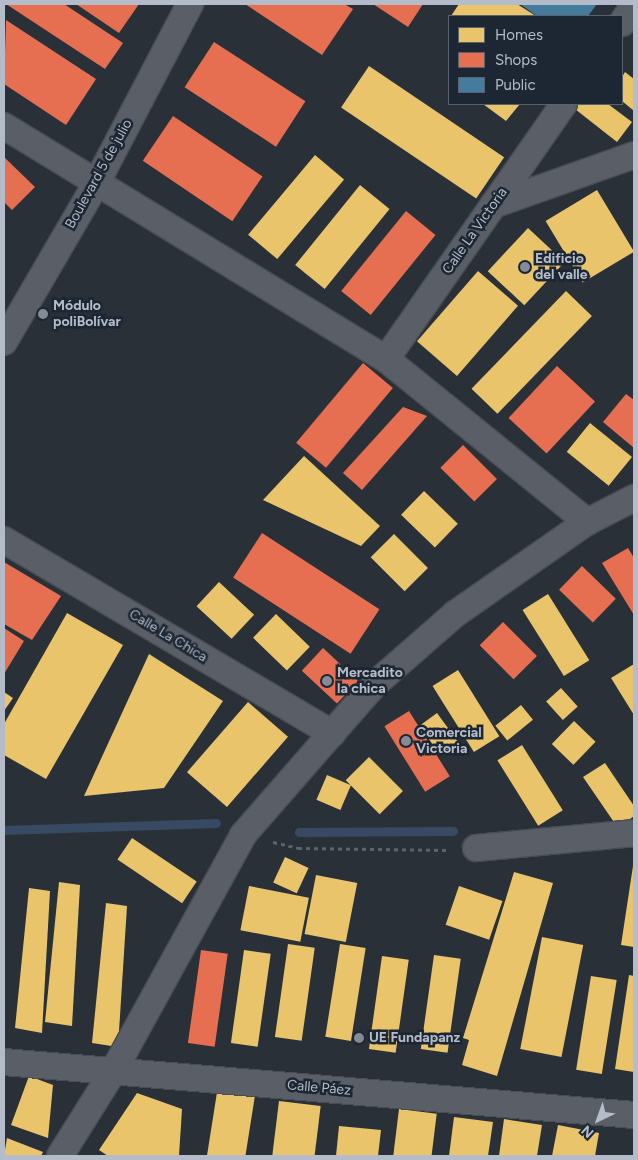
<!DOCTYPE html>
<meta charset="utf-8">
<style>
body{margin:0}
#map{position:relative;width:638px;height:1160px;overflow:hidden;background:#2a3038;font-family:Figtree,sans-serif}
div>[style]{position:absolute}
.homes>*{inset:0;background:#e9c46a;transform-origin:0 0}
.shops>*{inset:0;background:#e76f51;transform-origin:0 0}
.public>*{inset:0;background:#457b9d}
.stream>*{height:9px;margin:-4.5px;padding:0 4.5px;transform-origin:4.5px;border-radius:4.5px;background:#384963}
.path>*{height:3px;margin-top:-1.5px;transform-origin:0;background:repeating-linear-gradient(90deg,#5d636a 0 4px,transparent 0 8px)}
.roads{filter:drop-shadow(1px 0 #484c53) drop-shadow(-1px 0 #484c53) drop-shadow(0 1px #484c53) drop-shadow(0 -1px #484c53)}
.street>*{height:26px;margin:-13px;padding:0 13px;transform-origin:13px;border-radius:13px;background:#5a5e66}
.dots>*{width:14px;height:14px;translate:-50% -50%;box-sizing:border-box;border:2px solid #1d2633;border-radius:50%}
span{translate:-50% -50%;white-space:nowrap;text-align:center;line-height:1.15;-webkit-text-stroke:5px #1d2633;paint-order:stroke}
.street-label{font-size:14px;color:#b4bcc9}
.poi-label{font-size:14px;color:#b4bcc9;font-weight:700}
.left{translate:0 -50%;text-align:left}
.frame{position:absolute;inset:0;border:5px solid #b4bcc9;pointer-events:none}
.legend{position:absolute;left:448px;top:15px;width:175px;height:90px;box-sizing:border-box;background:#1d2633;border:1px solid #59626f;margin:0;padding:6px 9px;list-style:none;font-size:15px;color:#b4bcc9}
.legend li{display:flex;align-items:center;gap:10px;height:25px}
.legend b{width:25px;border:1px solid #59626f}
.north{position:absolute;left:573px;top:1095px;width:50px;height:50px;-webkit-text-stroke:4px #1d2633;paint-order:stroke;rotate:222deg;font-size:14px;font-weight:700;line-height:20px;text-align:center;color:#b4bcc9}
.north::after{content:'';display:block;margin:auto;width:18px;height:22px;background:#b4bcc9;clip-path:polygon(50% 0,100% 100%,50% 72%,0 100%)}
</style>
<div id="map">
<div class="homes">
<div style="clip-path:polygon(459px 4px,517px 4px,536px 16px,451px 16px)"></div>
<div style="left:369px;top:66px;width:163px;height:50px;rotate:34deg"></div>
<div style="clip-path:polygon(625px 72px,634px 79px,634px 111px,622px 101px,622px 77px)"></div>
<div style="clip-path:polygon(483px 104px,520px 104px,506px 121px)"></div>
<div style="clip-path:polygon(579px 104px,608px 104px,632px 122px,617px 142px,575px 109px)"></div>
<div style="left:315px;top:155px;width:38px;height:104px;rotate:40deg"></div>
<div style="left:360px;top:185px;width:38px;height:103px;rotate:39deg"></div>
<div style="left:597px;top:190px;width:72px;height:60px;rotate:59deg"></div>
<div style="left:528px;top:228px;width:50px;height:59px;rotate:43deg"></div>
<div style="left:478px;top:271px;width:53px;height:93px;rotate:41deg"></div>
<div style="left:566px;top:291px;width:36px;height:136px;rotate:44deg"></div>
<div style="left:590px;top:423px;width:54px;height:37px;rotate:39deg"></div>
<div style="clip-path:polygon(304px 456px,380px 526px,361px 546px,263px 500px)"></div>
<div style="left:424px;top:491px;width:47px;height:33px;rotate:44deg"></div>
<div style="left:394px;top:534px;width:48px;height:33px;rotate:45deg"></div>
<div style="left:219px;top:582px;width:48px;height:33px;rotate:43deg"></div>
<div style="left:548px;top:594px;width:78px;height:30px;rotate:58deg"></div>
<div style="clip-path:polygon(67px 613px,123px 645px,46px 779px,4px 755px,4px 724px)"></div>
<div style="left:276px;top:614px;width:47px;height:33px;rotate:44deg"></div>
<div style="clip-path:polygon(149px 654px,223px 701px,164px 788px,84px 796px)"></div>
<div style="clip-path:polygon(634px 664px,634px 715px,611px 678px)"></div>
<div style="left:458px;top:670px;width:78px;height:30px;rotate:58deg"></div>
<div style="left:561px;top:688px;width:25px;height:20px;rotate:48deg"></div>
<div style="clip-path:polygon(4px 692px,13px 698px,4px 711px)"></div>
<div style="left:248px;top:702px;width:53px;height:93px;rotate:41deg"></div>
<div style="left:521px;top:705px;width:19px;height:33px;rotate:51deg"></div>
<div style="left:437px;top:713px;width:36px;height:22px;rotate:54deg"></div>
<div style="left:574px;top:721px;width:30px;height:32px;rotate:44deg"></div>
<div style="left:522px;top:745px;width:77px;height:29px;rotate:58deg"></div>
<div style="left:369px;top:757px;width:48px;height:33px;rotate:45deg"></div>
<div style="clip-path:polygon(605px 763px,634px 806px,634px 816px,618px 828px,583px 777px)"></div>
<div style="left:327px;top:775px;width:26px;height:27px;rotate:23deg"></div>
<div style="left:132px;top:838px;width:78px;height:26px;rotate:34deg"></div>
<div style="left:285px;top:857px;width:26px;height:28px;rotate:25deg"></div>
<div style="clip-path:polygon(633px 866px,634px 866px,634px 947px,621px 945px)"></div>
<div style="clip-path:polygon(514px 872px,553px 883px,497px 1076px,462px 1065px,469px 1040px,463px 1038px)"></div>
<div style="left:316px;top:875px;width:42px;height:60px;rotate:11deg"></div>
<div style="clip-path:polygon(59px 882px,80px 885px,72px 1026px,45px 1022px)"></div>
<div style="left:249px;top:886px;width:61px;height:45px;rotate:11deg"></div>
<div style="left:459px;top:886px;width:46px;height:41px;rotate:19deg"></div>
<div style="clip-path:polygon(29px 888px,50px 891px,42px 1033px,15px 1028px)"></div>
<div style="clip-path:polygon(106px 903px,127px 906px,118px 1047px,92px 1043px)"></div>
<div style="left:542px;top:937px;width:42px;height:114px;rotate:11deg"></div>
<div style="left:288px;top:944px;width:27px;height:94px;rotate:8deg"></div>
<div style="left:340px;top:944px;width:26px;height:94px;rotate:9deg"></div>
<div style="left:244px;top:950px;width:27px;height:94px;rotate:8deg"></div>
<div style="left:434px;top:955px;width:27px;height:95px;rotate:8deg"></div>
<div style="left:382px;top:956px;width:27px;height:94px;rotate:8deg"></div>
<div style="clip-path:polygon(629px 975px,634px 976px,634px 1072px,615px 1069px)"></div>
<div style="left:591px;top:976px;width:26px;height:95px;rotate:9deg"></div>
<div style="clip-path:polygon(29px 1076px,53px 1085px,48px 1138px,11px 1125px)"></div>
<div style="left:218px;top:1086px;width:38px;height:71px;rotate:9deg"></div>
<div style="clip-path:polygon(137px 1093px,182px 1109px,179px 1156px,108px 1156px,99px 1150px)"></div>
<div style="left:279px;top:1101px;width:42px;height:55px;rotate:7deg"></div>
<div style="left:399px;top:1109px;width:38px;height:48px;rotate:7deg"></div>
<div style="clip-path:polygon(454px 1117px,493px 1122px,488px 1156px,449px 1156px)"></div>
<div style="clip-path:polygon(504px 1119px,542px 1125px,537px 1156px,499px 1156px)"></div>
<div style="clip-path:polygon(558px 1125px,599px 1133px,595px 1156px,552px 1156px)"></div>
<div style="clip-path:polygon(339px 1126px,381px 1130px,378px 1156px,336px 1156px)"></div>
<div style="clip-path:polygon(7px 1138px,43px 1152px,41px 1156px,4px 1156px)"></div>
</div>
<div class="shops">
<div style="clip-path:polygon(6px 4px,64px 4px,123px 43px,105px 69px)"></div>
<div style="clip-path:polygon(76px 4px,139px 4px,119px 33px)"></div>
<div style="clip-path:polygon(245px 4px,344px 4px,353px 9px,322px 55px)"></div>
<div style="clip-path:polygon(373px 4px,423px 4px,408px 27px)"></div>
<div style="clip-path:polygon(6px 20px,96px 79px,66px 125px,4px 84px)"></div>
<div style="left:214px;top:42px;width:109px;height:54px;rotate:33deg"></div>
<div style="left:173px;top:116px;width:108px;height:54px;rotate:34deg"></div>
<div style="clip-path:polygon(4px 157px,35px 187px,12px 210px,4px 202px)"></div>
<div style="left:406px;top:211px;width:38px;height:103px;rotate:39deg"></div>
<div style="left:363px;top:363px;width:39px;height:104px;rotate:40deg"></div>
<div style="left:557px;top:366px;width:52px;height:71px;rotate:43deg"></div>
<div style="clip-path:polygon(626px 394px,634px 400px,634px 448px,603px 422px)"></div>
<div style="clip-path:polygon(403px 407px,427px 416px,362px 490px,343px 473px)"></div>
<div style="left:463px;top:445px;width:48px;height:32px;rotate:45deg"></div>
<div style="left:262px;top:533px;width:140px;height:53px;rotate:33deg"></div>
<div style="clip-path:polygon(628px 548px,634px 558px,634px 615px,602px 563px)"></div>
<div style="clip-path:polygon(4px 562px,61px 596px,32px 640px,4px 624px)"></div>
<div style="left:582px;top:566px;width:47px;height:33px;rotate:44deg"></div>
<div style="left:503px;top:622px;width:48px;height:33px;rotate:45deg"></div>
<div style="clip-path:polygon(4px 628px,24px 641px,4px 674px)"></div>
<div style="left:323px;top:648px;width:48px;height:31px;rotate:43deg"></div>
<div style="left:409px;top:711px;width:77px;height:29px;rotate:58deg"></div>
<div style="left:201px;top:950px;width:27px;height:94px;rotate:8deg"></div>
</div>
<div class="public">
<div style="clip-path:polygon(520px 4px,597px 4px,588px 16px,537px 16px)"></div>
</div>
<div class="stream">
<div style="left:4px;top:830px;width:212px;rotate:-1.9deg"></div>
<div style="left:299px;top:832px;width:154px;rotate:-0.4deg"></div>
</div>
<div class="path">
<div style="left:273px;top:842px;width:26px;rotate:13deg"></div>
<div style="left:298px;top:848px;width:151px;rotate:0.8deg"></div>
</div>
<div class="roads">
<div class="street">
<div style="left:622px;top:23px;width:22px;rotate:-56deg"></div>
<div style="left:4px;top:126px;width:447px;rotate:31.4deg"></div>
<div style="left:386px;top:359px;width:259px;rotate:39deg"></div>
<div style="left:493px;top:205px;width:150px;rotate:-19.5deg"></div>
<div style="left:4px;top:342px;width:185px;rotate:-59.8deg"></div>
<div style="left:97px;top:182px;width:201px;rotate:-62.4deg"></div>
<div style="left:386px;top:359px;width:311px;rotate:-55.1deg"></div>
<div style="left:4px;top:540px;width:381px;rotate:30.5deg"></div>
<div style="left:476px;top:848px;width:159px;rotate:-5.4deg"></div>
<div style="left:4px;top:1062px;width:632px;rotate:4.81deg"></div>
<div style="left:60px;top:1156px;width:102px;rotate:-57.9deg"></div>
<div style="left:114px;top:1070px;width:268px;rotate:-61.2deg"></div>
<div style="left:243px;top:835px;width:135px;rotate:-48.9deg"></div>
<div style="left:332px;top:733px;width:64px;rotate:-48.8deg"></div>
<div style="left:374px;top:685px;width:108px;rotate:-41.2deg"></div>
<div style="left:455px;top:614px;width:161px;rotate:-34.9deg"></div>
<div style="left:587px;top:522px;width:53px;rotate:-27.1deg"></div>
</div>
</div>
<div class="dots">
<div style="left:525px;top:267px;background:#848b96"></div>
<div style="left:43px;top:314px;background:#848b96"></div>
<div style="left:327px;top:681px;background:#848b96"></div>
<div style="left:406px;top:741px;background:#848b96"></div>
<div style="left:359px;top:1038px;background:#848b96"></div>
</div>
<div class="street-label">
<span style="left:99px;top:174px;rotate:-61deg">Boulevard 5 de julio</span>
<span style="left:475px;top:231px;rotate:-55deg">Calle La Victoria</span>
<span style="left:168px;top:636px;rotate:31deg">Calle La Chica</span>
<span style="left:319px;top:1088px;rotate:5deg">Calle Páez</span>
</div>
<div class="poi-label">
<span class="left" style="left:535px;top:267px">Edificio<br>del valle</span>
<span class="left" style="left:53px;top:314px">Módulo<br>poliBolívar</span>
<span class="left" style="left:337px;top:681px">Mercadito<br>la chica</span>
<span class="left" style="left:416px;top:741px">Comercial<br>Victoria</span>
<span class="left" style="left:369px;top:1038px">UE Fundapanz</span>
</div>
<div class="frame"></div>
<ul class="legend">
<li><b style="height:14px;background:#e9c46a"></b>Homes</li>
<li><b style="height:14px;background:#e76f51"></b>Shops</li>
<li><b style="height:14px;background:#457b9d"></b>Public</li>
</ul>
<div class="north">N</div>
</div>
